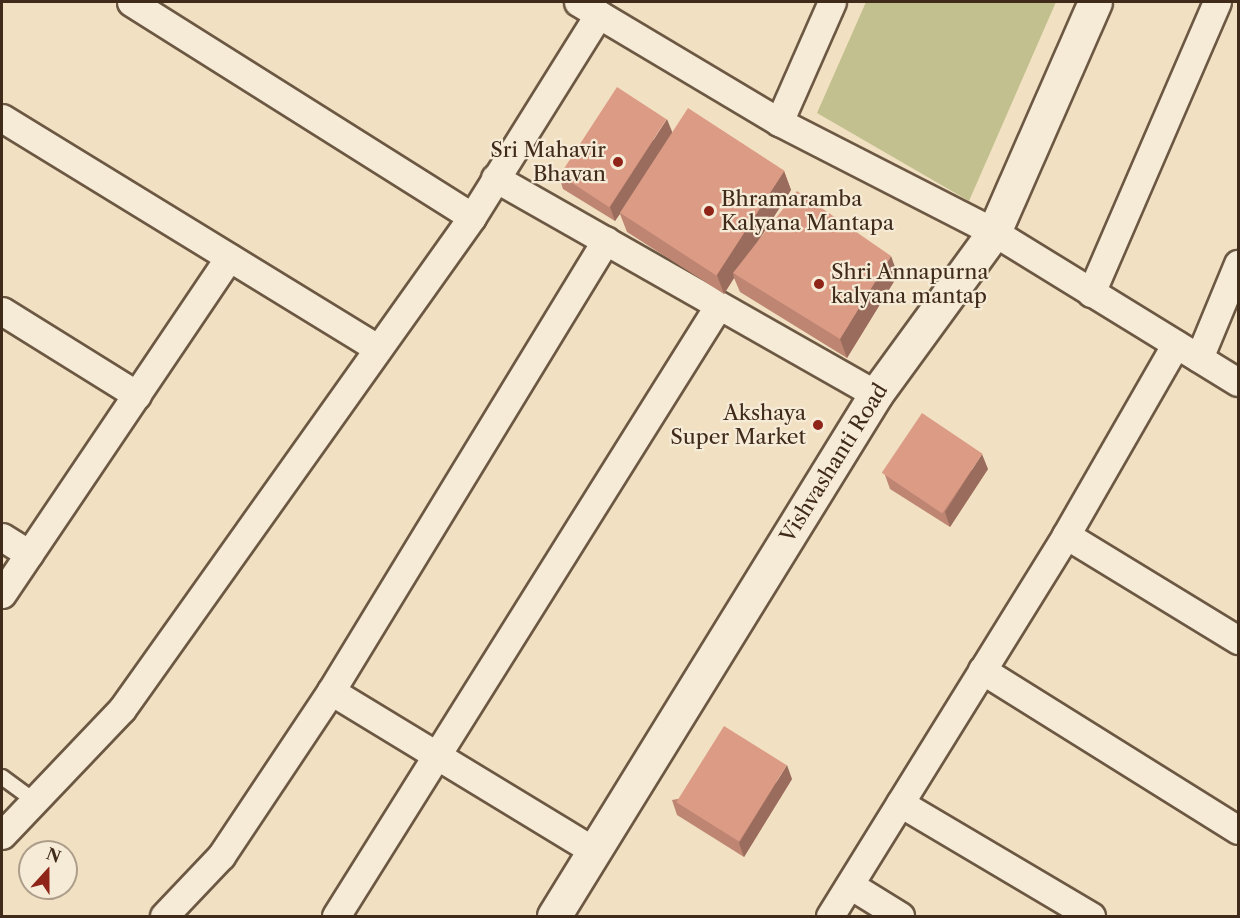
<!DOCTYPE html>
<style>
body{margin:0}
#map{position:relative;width:1240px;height:918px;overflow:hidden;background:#f1e0c2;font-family:"Libre Caslon Text",serif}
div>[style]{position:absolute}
.green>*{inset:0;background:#c2c08e}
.roads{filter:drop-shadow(2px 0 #6c5843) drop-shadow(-2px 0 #6c5843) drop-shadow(0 2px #6c5843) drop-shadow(0 -2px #6c5843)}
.service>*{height:14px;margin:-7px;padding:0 7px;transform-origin:7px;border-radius:7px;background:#f6ebd7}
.minor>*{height:27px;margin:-13.5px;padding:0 13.5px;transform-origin:13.5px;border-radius:13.5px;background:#f6ebd7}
.tertiary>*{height:33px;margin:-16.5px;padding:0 16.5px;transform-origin:16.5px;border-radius:16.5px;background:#f6ebd7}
.wall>*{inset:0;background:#bd8572}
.shaded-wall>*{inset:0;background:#9a6c5d}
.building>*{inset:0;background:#dc9b85;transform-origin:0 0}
.dots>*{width:16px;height:16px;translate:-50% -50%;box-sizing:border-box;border:3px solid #f6ebd7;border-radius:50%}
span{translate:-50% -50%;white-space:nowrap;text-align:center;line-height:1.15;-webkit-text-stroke:4.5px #f6ebd7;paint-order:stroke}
.poi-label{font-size:21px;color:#402a19}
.right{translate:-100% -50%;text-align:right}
.left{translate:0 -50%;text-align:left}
.street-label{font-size:21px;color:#402a19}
.frame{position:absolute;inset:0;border:3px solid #402a19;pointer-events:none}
.north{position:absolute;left:18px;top:840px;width:60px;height:60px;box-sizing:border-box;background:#f6ebd7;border:2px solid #ad9e8b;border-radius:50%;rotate:21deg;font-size:16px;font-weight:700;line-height:24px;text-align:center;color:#402a19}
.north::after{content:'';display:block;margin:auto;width:21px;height:27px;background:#8f2418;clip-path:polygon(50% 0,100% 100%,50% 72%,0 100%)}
</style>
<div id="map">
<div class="green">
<div style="clip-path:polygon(866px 2px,1056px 2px,969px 201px,817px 113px)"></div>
</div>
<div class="roads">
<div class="service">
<div style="left:2px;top:777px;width:42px;rotate:36.3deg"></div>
</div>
<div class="minor">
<div style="left:131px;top:2px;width:403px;rotate:32.2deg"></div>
<div style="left:578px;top:2px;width:234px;rotate:30.8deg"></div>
<div style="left:779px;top:122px;width:242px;rotate:27.1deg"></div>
<div style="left:994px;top:232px;width:286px;rotate:31.6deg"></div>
<div style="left:2px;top:118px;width:441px;rotate:31.5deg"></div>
<div style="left:779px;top:122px;width:131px;rotate:-66.2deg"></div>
<div style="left:495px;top:178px;width:438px;rotate:29.6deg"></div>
<div style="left:1091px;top:293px;width:317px;rotate:-66.6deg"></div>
<div style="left:2px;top:311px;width:159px;rotate:31.9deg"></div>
<div style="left:1199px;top:358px;width:102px;rotate:-67.5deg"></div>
<div style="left:1066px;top:535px;width:202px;rotate:31.4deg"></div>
<div style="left:2px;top:537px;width:32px;rotate:32deg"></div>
<div style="left:2px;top:594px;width:406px;rotate:-56deg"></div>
<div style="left:982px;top:670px;width:302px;rotate:32deg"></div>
<div style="left:900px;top:803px;width:222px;rotate:30.6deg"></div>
<div style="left:2px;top:835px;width:174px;rotate:-46.4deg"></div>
<div style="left:122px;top:709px;width:604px;rotate:-54.57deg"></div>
<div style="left:472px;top:217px;width:239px;rotate:-58deg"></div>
<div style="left:594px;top:851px;width:308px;rotate:-148.7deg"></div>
<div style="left:331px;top:691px;width:528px;rotate:-58.63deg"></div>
<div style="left:850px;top:885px;width:59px;rotate:31.8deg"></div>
<div style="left:164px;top:916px;width:83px;rotate:-46.5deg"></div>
<div style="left:221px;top:856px;width:198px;rotate:-56.3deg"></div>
<div style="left:336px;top:916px;width:718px;rotate:-57.93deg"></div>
<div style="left:830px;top:916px;width:448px;rotate:-58.2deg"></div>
<div style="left:1066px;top:535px;width:220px;rotate:-60.1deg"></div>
</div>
<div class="tertiary">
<div style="left:554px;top:916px;width:613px;rotate:-58.33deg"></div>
<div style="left:876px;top:394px;width:200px;rotate:-53.9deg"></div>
<div style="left:994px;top:232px;width:251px;rotate:-66.3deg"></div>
</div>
</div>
<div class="wall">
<div style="clip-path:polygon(672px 133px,784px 171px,791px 190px,758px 242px,898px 275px,847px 358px,740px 292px,734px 278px,724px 294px,627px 232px,620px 214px,615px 221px,563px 189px,558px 174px)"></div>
<div style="clip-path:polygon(988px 469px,950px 527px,890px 489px,885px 475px)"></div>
<div style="clip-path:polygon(792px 779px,744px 857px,677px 815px,672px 800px)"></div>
</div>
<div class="shaded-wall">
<div style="clip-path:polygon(667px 119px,673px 134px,615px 221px,610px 207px)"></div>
<div style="clip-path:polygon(784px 171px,791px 190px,736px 275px,733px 273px,734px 278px,724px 294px,717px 275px)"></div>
<div style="clip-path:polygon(891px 256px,898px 275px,847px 358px,840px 339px)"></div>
<div style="clip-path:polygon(982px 454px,988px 469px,950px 527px,945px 512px)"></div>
<div style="clip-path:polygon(787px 765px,792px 779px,744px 857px,739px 843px)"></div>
</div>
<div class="building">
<div style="left:617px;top:87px;width:59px;height:105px;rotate:33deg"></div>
<div style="left:688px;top:108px;width:115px;height:125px;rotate:33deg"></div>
<div style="clip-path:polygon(797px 191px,891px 256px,840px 339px,733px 273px)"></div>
<div style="left:922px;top:413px;width:73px;height:72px;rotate:34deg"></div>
<div style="left:724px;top:726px;width:74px;height:90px;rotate:32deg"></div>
</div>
<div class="dots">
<div style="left:618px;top:162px;background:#8f2418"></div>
<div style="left:709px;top:211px;background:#8f2418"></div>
<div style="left:819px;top:284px;background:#8f2418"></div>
<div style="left:818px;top:425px;background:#8f2418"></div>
</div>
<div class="poi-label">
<span class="right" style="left:606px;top:162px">Sri Mahavir<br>Bhavan</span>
<span class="left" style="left:721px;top:211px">Bhramaramba<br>Kalyana Mantapa</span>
<span class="left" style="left:831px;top:284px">Shri Annapurna<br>kalyana mantap</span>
<span class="right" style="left:806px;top:425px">Akshaya<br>Super Market</span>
</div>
<div class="street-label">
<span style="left:834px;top:463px;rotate:-58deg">Vishvashanti Road</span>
</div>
<div class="frame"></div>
<div class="north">N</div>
</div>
